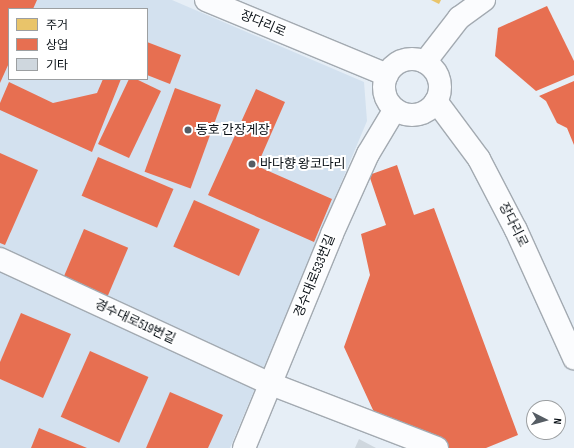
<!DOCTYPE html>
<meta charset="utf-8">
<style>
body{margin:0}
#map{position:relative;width:574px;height:448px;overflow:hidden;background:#e6eef6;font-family:"Sofia Sans Condensed","Noto Sans KR",sans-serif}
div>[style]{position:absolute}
.built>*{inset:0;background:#d3e1ef}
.homes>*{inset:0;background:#e9c46a}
.shops>*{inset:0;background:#e76f51;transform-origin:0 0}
.building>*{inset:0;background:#cfd7de}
.roads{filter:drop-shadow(1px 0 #a3aab1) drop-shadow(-1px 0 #a3aab1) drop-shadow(0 1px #a3aab1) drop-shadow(0 -1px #a3aab1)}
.street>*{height:22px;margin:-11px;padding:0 11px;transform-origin:11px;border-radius:11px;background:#fbfcfe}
.secondary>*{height:22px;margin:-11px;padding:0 11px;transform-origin:11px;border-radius:11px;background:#fbfcfe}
.secondary>.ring{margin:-11px;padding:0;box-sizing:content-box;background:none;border:22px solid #fbfcfe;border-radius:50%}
.dots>*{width:11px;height:11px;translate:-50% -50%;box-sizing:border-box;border:2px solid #fff;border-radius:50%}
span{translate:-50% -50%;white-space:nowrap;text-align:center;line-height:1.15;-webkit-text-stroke:4px #fff;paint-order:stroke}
.street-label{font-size:13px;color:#080f15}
.poi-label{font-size:13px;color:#080f15}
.left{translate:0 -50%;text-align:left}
.legend{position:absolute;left:8px;top:8px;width:140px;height:72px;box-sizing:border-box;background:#fff;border:1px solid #9c9fa1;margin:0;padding:5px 7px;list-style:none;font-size:12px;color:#080f15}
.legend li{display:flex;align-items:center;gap:8px;height:20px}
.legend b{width:20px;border:1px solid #9c9fa1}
.north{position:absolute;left:526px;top:400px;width:40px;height:40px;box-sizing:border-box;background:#fff;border:1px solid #9c9fa1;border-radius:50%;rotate:96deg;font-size:11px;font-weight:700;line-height:16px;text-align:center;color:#080f15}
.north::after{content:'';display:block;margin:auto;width:14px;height:18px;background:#565d64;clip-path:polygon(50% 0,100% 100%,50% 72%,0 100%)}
</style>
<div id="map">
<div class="built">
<div style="clip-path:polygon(evenodd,0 0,172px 0,364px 82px,367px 121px,230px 448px,0 448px,0 0,9px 9px,147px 9px,147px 79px,9px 79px,9px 9px)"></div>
</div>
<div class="homes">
<div style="clip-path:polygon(431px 0,441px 0,439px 4px)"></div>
</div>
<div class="shops">
<div style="clip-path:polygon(0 0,37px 0,33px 9px,9px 9px,9px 63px,0 83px)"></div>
<div style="clip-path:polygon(547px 6px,574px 61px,574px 75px,536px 91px,495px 56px,498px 28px)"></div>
<div style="clip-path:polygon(147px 42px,181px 55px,170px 84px,147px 75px)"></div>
<div style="clip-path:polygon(103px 79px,121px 79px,92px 152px,0 110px,0 103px,9px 82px,53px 103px,97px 93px)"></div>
<div style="clip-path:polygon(129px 79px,136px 79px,161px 91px,129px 158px,98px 144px)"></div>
<div style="clip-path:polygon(574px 81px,574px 145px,567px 128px,557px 123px,546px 101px,539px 96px)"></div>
<div style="left:175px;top:88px;width:49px;height:89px;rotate:20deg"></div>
<div style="clip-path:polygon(256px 89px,285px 102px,257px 166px,332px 199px,314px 242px,208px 195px)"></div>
<div style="clip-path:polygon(0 153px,38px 170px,5px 245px,0 243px)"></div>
<div style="left:98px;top:157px;width:82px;height:42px;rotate:23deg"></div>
<div style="clip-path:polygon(397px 165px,414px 215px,434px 208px,518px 435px,486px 448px,440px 448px,379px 423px,344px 347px,370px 275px,361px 234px,386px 225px,369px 175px)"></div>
<div style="left:194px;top:200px;width:72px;height:51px;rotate:24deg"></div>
<div style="left:84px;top:229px;width:48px;height:54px;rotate:23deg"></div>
<div style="clip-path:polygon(21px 313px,71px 334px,43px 398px,0 379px,0 362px)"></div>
<div style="left:90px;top:351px;width:64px;height:72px;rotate:24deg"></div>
<div style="clip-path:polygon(170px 392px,223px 415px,208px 448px,146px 448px)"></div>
<div style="clip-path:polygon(39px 428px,87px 448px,31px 448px)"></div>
</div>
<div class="building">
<div style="clip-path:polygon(359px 439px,376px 448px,355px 448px)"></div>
</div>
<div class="roads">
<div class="street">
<div style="left:425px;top:62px;width:56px;rotate:-52.3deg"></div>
<div style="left:459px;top:18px;width:31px;rotate:-36deg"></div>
<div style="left:0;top:259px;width:298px;rotate:24.8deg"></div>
<div style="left:271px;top:384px;width:178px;rotate:21.1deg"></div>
<div style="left:244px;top:448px;width:231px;rotate:-67.6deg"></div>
<div style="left:332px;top:234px;width:88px;rotate:-65.8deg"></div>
<div style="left:368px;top:154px;width:52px;rotate:-59deg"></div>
</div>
<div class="secondary">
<div style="left:206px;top:0;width:196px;rotate:22.5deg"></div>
<div class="ring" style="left:384px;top:59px;width:34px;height:34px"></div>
<div style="left:436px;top:101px;width:72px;rotate:53.4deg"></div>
<div style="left:479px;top:159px;width:80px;rotate:62.5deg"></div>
<div style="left:516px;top:230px;width:141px;rotate:65.6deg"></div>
</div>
</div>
<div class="dots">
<div style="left:188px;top:130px;background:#565d64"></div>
<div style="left:252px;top:164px;background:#565d64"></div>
</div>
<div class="street-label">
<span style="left:263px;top:24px;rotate:23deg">장다리로</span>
<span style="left:513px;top:225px;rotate:63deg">장다리로</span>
<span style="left:315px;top:276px;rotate:-68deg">경수대로533번길</span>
<span style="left:135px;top:322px;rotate:25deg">경수대로519번길</span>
</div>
<div class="poi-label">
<span class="left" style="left:196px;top:130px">동호 간장게장</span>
<span class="left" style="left:260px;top:164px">바다향 왕코다리</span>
</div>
<ul class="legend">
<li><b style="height:11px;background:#e9c46a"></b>주거</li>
<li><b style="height:11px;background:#e76f51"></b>상업</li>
<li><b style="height:11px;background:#cfd7de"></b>기타</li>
</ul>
<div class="north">N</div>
</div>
